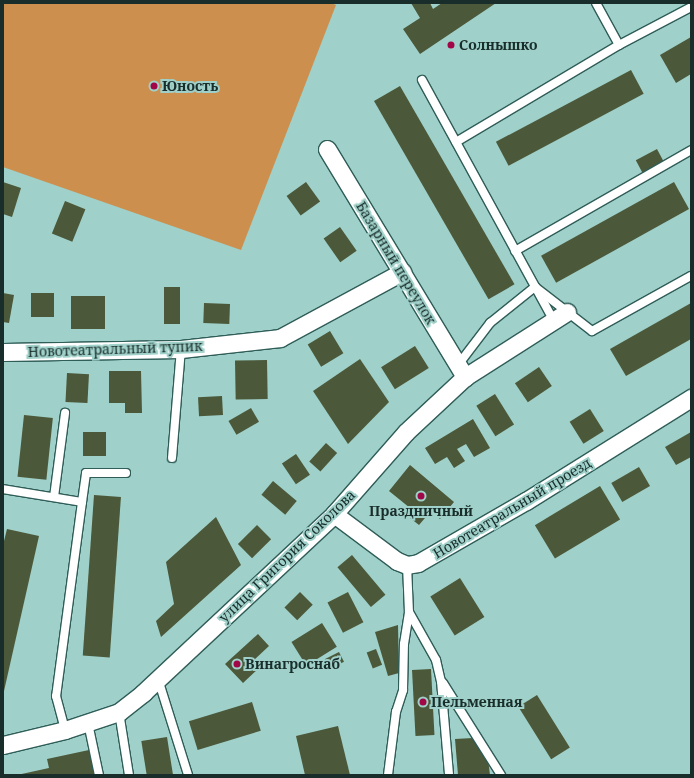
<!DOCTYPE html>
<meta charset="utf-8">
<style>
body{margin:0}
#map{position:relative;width:694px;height:778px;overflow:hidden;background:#9fd0c9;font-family:"Noto Serif",serif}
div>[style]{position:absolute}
.green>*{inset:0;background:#cc8f4e}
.building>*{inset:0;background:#4b5839;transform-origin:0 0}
.roads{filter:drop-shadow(1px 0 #2f5d58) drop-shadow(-1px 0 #2f5d58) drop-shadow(0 1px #2f5d58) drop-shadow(0 -1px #2f5d58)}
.service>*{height:8px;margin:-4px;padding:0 4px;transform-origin:4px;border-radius:4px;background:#fff}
.minor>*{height:17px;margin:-8.5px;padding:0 8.5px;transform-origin:8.5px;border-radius:8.5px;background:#fff}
.dots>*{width:11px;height:11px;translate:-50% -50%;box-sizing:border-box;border:2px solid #9fd0c9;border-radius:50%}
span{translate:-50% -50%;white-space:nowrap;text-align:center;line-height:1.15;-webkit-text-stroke:4px #9fd0c9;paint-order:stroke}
.poi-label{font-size:14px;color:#192d2a;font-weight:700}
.left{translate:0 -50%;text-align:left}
.street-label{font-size:14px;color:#192d2a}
.frame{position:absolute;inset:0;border:4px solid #192d2a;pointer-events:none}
</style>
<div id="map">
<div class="green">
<div style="clip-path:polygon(3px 3px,331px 3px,336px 5px,241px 250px,3px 167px)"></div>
</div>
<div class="building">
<div style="clip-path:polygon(411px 3px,430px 3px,433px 9px,442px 3px,496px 3px,420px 54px,403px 29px,420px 18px)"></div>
<div style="clip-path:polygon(691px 37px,691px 74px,676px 83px,660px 55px)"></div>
<div style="left:631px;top:70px;width:27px;height:153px;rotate:62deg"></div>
<div style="left:400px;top:86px;width:229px;height:30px;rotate:60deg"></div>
<div style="left:657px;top:149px;width:15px;height:24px;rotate:62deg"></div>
<div style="clip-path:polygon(3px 182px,21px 188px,12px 217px,3px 214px)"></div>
<div style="left:306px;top:182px;width:24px;height:24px;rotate:54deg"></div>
<div style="left:674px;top:182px;width:31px;height:152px;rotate:61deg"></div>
<div style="left:65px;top:201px;width:22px;height:35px;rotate:22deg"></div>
<div style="left:340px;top:227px;width:29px;height:20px;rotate:55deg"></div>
<div style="left:164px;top:287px;width:16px;height:37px"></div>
<div style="clip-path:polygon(3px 293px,14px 295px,9px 323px,3px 322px)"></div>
<div style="left:31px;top:293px;width:23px;height:24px"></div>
<div style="left:105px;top:296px;width:33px;height:34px;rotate:90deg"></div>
<div style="left:204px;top:303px;width:26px;height:20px;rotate:2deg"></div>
<div style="clip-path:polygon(691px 303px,691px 339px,626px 376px,610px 349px)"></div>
<div style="left:330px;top:331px;width:26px;height:26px;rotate:59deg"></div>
<div style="left:415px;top:346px;width:26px;height:40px;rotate:58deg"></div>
<div style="clip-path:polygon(360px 359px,389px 402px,348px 444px,313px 391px)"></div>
<div style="left:267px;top:360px;width:39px;height:32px;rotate:89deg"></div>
<div style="left:539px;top:367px;width:23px;height:29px;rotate:56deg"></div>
<div style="clip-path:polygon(109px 371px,141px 371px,142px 413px,125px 413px,125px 403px,109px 403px)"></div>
<div style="left:67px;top:373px;width:22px;height:29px;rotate:3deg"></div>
<div style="left:495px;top:394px;width:36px;height:22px;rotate:58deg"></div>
<div style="left:222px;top:396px;width:19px;height:24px;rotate:87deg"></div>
<div style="left:251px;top:408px;width:16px;height:26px;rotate:60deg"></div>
<div style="left:590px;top:409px;width:26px;height:24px;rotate:58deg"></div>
<div style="left:24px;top:415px;width:29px;height:62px;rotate:6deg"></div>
<div style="clip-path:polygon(473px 419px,490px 448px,474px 457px,466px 444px,457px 449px,465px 461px,454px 468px,447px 457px,435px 464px,425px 448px)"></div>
<div style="left:83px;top:432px;width:23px;height:24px"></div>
<div style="clip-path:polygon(691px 432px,691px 457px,676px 465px,665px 447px)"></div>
<div style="left:326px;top:443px;width:15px;height:25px;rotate:42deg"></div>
<div style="left:296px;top:454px;width:25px;height:17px;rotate:56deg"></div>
<div style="clip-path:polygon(410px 465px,454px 502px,440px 519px,431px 511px,419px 525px,410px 518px,415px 512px,389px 491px)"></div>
<div style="left:639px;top:467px;width:22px;height:32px;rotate:60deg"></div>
<div style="left:273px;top:481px;width:31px;height:18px;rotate:40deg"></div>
<div style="left:600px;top:486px;width:39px;height:76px;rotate:59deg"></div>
<div style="left:94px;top:495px;width:27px;height:161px;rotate:4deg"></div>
<div style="clip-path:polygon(216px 517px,241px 565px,161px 637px,156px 621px,174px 604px,166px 562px)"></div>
<div style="left:257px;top:525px;width:20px;height:27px;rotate:45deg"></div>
<div style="clip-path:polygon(7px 529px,39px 536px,4px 691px,3px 545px)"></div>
<div style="left:352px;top:555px;width:52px;height:19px;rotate:50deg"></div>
<div style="left:460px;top:578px;width:46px;height:35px;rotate:58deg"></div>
<div style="left:300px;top:592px;width:18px;height:22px;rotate:45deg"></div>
<div style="left:348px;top:592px;width:34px;height:23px;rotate:63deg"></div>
<div style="left:322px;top:623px;width:28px;height:36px;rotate:58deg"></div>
<div style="clip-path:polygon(398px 625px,399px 673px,388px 676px,375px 632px)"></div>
<div style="clip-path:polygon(258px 634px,269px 646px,252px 662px,258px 669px,243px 683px,225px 664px)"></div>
<div style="left:376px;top:649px;width:17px;height:10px;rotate:69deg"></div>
<div style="left:339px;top:652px;width:11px;height:20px;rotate:63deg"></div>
<div style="left:431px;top:669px;width:66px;height:19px;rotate:87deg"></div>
<div style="left:537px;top:695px;width:62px;height:22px;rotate:58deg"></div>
<div style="left:252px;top:702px;width:30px;height:66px;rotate:73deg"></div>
<div style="clip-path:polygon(338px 726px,350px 775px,305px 775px,296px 736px)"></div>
<div style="left:167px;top:737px;width:38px;height:26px;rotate:81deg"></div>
<div style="clip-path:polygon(473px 738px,488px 759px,490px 775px,458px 775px,455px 739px)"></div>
<div style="clip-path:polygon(89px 750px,94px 775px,17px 775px,49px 768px,47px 759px)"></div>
</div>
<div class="roads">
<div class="service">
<div style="left:596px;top:3px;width:48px;rotate:61.3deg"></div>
<div style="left:619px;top:45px;width:81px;rotate:-27.8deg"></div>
<div style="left:422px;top:80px;width:275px;rotate:61.3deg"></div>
<div style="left:456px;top:142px;width:190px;rotate:-30.8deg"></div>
<div style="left:515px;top:251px;width:203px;rotate:-29.8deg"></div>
<div style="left:458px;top:365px;width:53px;rotate:-52.7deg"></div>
<div style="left:490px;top:323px;width:58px;rotate:-38.7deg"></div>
<div style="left:535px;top:287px;width:72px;rotate:37.7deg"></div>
<div style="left:592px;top:331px;width:113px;rotate:-29.1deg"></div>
<div style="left:172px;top:458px;width:109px;rotate:-85.3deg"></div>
<div style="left:3px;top:489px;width:80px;rotate:9.3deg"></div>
<div style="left:82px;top:502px;width:196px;rotate:97.6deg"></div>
<div style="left:56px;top:696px;width:35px;rotate:75deg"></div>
<div style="left:54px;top:497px;width:85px;rotate:-82.5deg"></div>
<div style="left:82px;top:502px;width:29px;rotate:-82deg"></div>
<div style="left:86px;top:473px;width:40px"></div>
<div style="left:407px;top:565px;width:47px;rotate:87.6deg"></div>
<div style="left:409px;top:612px;width:55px;rotate:60.6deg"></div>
<div style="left:436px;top:660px;width:22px;rotate:77deg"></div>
<div style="left:441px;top:681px;width:94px;rotate:85.1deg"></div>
<div style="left:158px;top:679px;width:101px;rotate:72.6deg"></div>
<div style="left:443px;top:683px;width:109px;rotate:57.8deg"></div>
<div style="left:119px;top:712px;width:64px;rotate:81deg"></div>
<div style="left:88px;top:723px;width:53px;rotate:78.1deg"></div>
<div style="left:388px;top:775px;width:64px;rotate:-82.8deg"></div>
<div style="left:396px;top:712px;width:23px;rotate:-72deg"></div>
<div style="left:403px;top:690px;width:46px;rotate:-88.8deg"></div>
<div style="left:404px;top:644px;width:32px;rotate:-81deg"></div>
</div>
<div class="minor">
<div style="left:327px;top:149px;width:267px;rotate:58.8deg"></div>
<div style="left:3px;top:352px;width:178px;rotate:-1deg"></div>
<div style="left:181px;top:349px;width:100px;rotate:-6.3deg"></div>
<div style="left:280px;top:338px;width:139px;rotate:-28.4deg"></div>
<div style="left:334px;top:514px;width:79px;rotate:36.7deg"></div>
<div style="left:397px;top:561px;width:11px;rotate:22deg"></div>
<div style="left:407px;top:565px;width:11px;rotate:-10deg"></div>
<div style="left:418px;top:563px;width:125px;rotate:-29.9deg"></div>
<div style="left:526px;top:501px;width:195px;rotate:-32deg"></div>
<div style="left:3px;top:745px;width:64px;rotate:-13.6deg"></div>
<div style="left:65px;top:730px;width:57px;rotate:-18.4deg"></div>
<div style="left:119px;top:712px;width:31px;rotate:-38deg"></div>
<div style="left:143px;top:693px;width:262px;rotate:-43.1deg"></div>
<div style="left:334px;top:514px;width:109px;rotate:-48.7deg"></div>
<div style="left:406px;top:432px;width:81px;rotate:-43deg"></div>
<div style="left:465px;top:377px;width:121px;rotate:-32.5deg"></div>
</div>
</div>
<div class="dots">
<div style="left:451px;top:45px;background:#a10647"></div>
<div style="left:154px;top:86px;background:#a10647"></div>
<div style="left:421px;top:496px;background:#a10647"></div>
<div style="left:237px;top:664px;background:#a10647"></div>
<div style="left:423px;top:702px;background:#a10647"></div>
</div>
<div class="poi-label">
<span class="left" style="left:459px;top:45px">Солнышко</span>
<span class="left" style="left:162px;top:86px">Юность</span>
<span style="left:421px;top:511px">Праздничный</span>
<span class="left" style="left:245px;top:664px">Винагроснаб</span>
<span class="left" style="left:431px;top:702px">Пельменная</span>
</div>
<div class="street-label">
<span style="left:396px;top:263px;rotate:59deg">Базарный переулок</span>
<span style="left:115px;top:349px;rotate:-2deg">Новотеатральный тупик</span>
<span style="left:512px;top:508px;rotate:-31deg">Новотеатральный проезд</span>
<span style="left:287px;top:556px;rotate:-44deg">улица Григория Соколова</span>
</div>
<div class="frame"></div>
</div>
